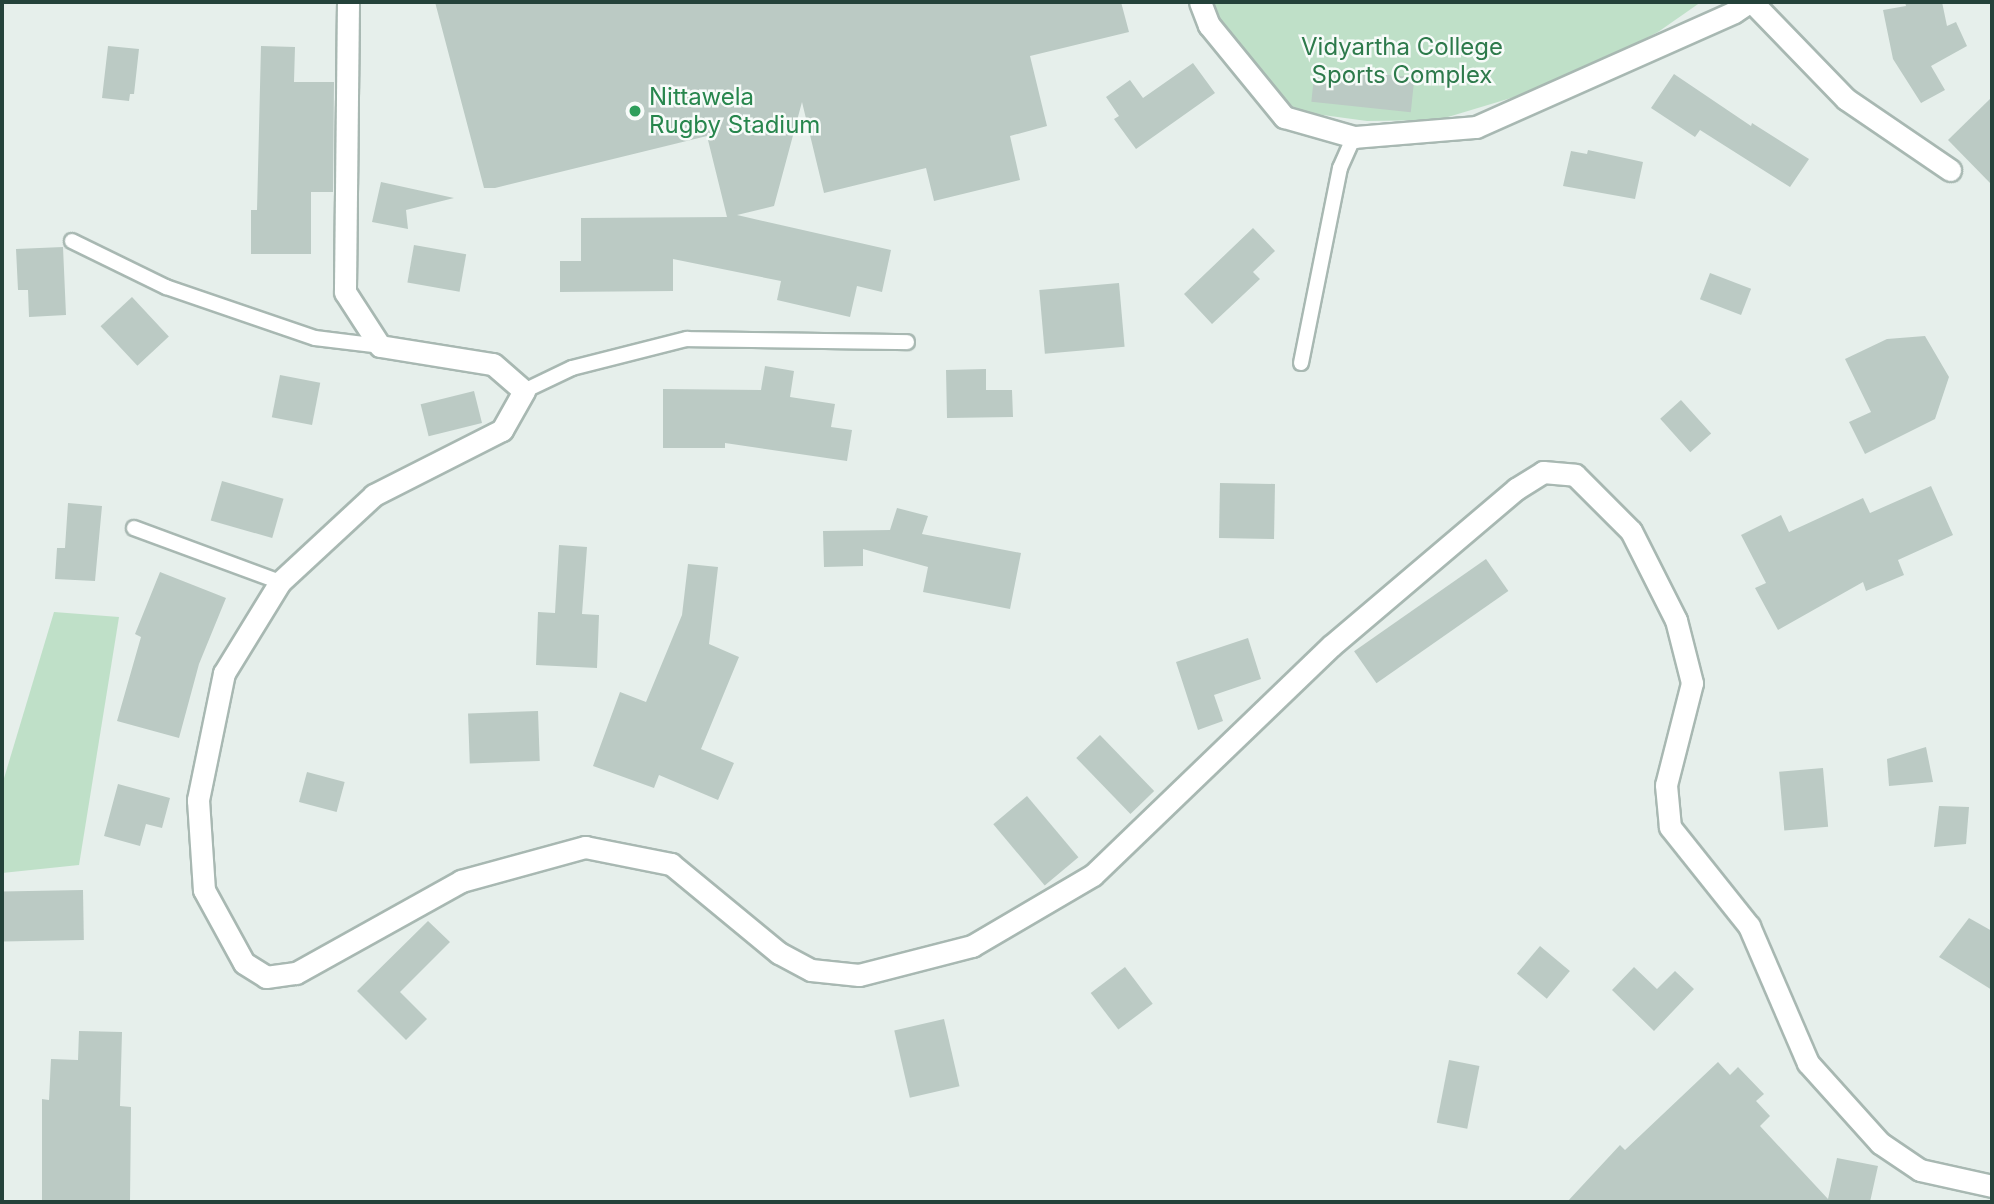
<!DOCTYPE html>
<style>
body{margin:0}
#map{position:relative;width:1994px;height:1204px;overflow:hidden;background:#e6efeb;font-family:Inter,sans-serif}
div>[style]{position:absolute}
.green>*{inset:0;background:#bfe0c8}
.building>*{inset:0;background:#bbcac4;transform-origin:0 0}
.roads{filter:drop-shadow(2px 0 #a8b8b2) drop-shadow(-2px 0 #a8b8b2) drop-shadow(0 2px #a8b8b2) drop-shadow(0 -2px #a8b8b2)}
.lane>*{height:14px;margin:-7px;padding:0 7px;transform-origin:7px;border-radius:7px;background:#fff}
.street>*{height:21px;margin:-10.5px;padding:0 10.5px;transform-origin:10.5px;border-radius:10.5px;background:#fff}
.dots>*{width:19px;height:19px;translate:-50% -50%;box-sizing:border-box;border:4px solid #f7fbf9;border-radius:50%}
span{translate:-50% -50%;white-space:nowrap;text-align:center;line-height:1.15;-webkit-text-stroke:5px #f7fbf9;paint-order:stroke}
.park-label{font-size:24px;color:#2d7a4b}
.leisure-label{font-size:24px;color:#27864d}
.left{translate:0 -50%;text-align:left}
.frame{position:absolute;inset:0;border:4px solid #24423a;pointer-events:none}
</style>
<div id="map">
<div class="green">
<div style="clip-path:polygon(1209px 2px,1701px 2px,1658px 32px,1558px 84px,1438px 120px,1367px 121px,1308px 113px,1286px 106px,1237px 50px)"></div>
<div style="clip-path:polygon(54px 612px,119px 617px,79px 865px,2px 873px,2px 785px)"></div>
</div>
<div class="building">
<div style="clip-path:polygon(435px 2px,1121px 2px,1129px 32px,1030px 56px,1047px 126px,1010px 136px,1020px 180px,934px 201px,926px 168px,824px 193px,802px 102px,774px 206px,737px 215px,891px 250px,882px 292px,857px 286px,850px 317px,777px 300px,781px 281px,673px 259px,673px 291px,560px 292px,560px 261px,581px 261px,581px 218px,727px 217px,707px 136px,495px 188px,484px 188px)"></div>
<div style="clip-path:polygon(1905px 2px,1942px 2px,1947px 26px,1956px 22px,1967px 46px,1931px 66px,1945px 90px,1921px 103px,1893px 59px,1883px 10px,1906px 6px)"></div>
<div style="clip-path:polygon(108px 46px,139px 49px,134px 94px,130px 94px,129px 101px,102px 98px)"></div>
<div style="clip-path:polygon(261px 46px,295px 47px,294px 82px,334px 82px,333px 192px,311px 192px,311px 254px,251px 254px,251px 210px,257px 210px)"></div>
<div style="clip-path:polygon(1193px 63px,1215px 93px,1136px 149px,1114px 119px,1119px 116px,1106px 97px,1130px 80px,1143px 98px)"></div>
<div style="left:1315px;top:67px;width:100px;height:35px;rotate:6deg"></div>
<div style="clip-path:polygon(1674px 74px,1751px 126px,1752px 123px,1809px 159px,1790px 187px,1700px 130px,1695px 137px,1651px 108px)"></div>
<div style="clip-path:polygon(1992px 97px,1992px 185px,1948px 140px)"></div>
<div style="clip-path:polygon(1588px 150px,1643px 162px,1635px 199px,1563px 186px,1571px 151px,1587px 154px)"></div>
<div style="clip-path:polygon(381px 182px,454px 198px,406px 210px,408px 229px,372px 222px)"></div>
<div style="clip-path:polygon(1253px 228px,1275px 251px,1253px 272px,1260px 279px,1212px 324px,1184px 294px)"></div>
<div style="left:414px;top:245px;width:53px;height:38px;rotate:10deg"></div>
<div style="clip-path:polygon(63px 247px,66px 315px,29px 317px,28px 290px,18px 290px,16px 249px)"></div>
<div style="left:1710px;top:273px;width:44px;height:28px;rotate:21deg"></div>
<div style="left:1119px;top:283px;width:64px;height:80px;rotate:85deg"></div>
<div style="left:132px;top:297px;width:54px;height:43px;rotate:47deg"></div>
<div style="clip-path:polygon(1925px 336px,1949px 377px,1935px 419px,1865px 454px,1849px 422px,1871px 412px,1845px 359px,1887px 339px)"></div>
<div style="clip-path:polygon(765px 366px,794px 371px,790px 397px,835px 404px,831px 427px,852px 430px,847px 461px,725px 443px,725px 448px,663px 448px,663px 389px,761px 390px)"></div>
<div style="clip-path:polygon(986px 369px,986px 390px,1012px 390px,1013px 417px,947px 418px,946px 370px)"></div>
<div style="left:280px;top:375px;width:41px;height:43px;rotate:11deg"></div>
<div style="left:474px;top:391px;width:33px;height:55px;rotate:76deg"></div>
<div style="left:1681px;top:400px;width:45px;height:28px;rotate:48deg"></div>
<div style="left:222px;top:481px;width:64px;height:41px;rotate:16deg"></div>
<div style="left:1220px;top:483px;width:55px;height:55px;rotate:1deg"></div>
<div style="clip-path:polygon(1931px 486px,1953px 535px,1898px 560px,1904px 575px,1866px 591px,1863px 582px,1778px 630px,1755px 588px,1766px 583px,1741px 535px,1781px 515px,1789px 532px,1863px 498px,1870px 513px)"></div>
<div style="clip-path:polygon(68px 503px,102px 506px,95px 581px,55px 579px,57px 548px,65px 548px)"></div>
<div style="clip-path:polygon(897px 508px,928px 516px,922px 534px,1021px 553px,1010px 609px,923px 592px,928px 567px,863px 549px,863px 566px,824px 567px,823px 531px,890px 530px)"></div>
<div style="clip-path:polygon(559px 545px,587px 547px,582px 614px,599px 615px,597px 668px,536px 665px,538px 612px,555px 613px)"></div>
<div style="left:1486px;top:559px;width:39px;height:161px;rotate:55deg"></div>
<div style="clip-path:polygon(688px 564px,718px 567px,709px 644px,739px 657px,701px 749px,734px 763px,718px 800px,659px 775px,654px 788px,593px 766px,620px 692px,646px 702px,682px 615px)"></div>
<div style="clip-path:polygon(160px 572px,226px 598px,199px 664px,179px 738px,117px 721px,141px 637px,135px 634px)"></div>
<div style="clip-path:polygon(1248px 638px,1261px 679px,1214px 695px,1223px 721px,1198px 730px,1176px 662px)"></div>
<div style="left:538px;top:711px;width:50px;height:70px;rotate:88deg"></div>
<div style="left:1100px;top:735px;width:78px;height:33px;rotate:46deg"></div>
<div style="clip-path:polygon(1926px 747px,1933px 782px,1889px 786px,1887px 759px)"></div>
<div style="left:1823px;top:768px;width:59px;height:44px;rotate:85deg"></div>
<div style="left:307px;top:772px;width:39px;height:31px;rotate:15deg"></div>
<div style="clip-path:polygon(118px 784px,170px 798px,162px 828px,146px 824px,140px 846px,104px 836px)"></div>
<div style="left:1027px;top:796px;width:80px;height:44px;rotate:50deg"></div>
<div style="clip-path:polygon(1939px 806px,1969px 807px,1966px 844px,1934px 847px)"></div>
<div style="left:83px;top:890px;width:50px;height:81px;rotate:89deg"></div>
<div style="clip-path:polygon(1969px 918px,1992px 931px,1992px 990px,1939px 957px)"></div>
<div style="clip-path:polygon(428px 921px,450px 942px,400px 992px,427px 1019px,406px 1040px,357px 991px)"></div>
<div style="left:1540px;top:946px;width:39px;height:36px;rotate:40deg"></div>
<div style="left:1125px;top:967px;width:46px;height:43px;rotate:53deg"></div>
<div style="clip-path:polygon(1634px 967px,1657px 989px,1675px 971px,1694px 989px,1654px 1031px,1612px 990px)"></div>
<div style="left:944px;top:1019px;width:69px;height:51px;rotate:77deg"></div>
<div style="clip-path:polygon(79px 1031px,122px 1032px,120px 1106px,131px 1107px,130px 1202px,42px 1202px,42px 1099px,49px 1100px,51px 1059px,78px 1060px)"></div>
<div style="left:1449px;top:1060px;width:31px;height:64px;rotate:11deg"></div>
<div style="clip-path:polygon(1718px 1062px,1730px 1075px,1738px 1067px,1764px 1094px,1756px 1101px,1770px 1116px,1760px 1126px,1828px 1199px,1837px 1158px,1878px 1166px,1870px 1202px,1567px 1202px,1620px 1145px,1625px 1150px)"></div>
</div>
<div class="roads">
<div class="lane">
<div style="left:72px;top:241px;width:105px;rotate:26.1deg"></div>
<div style="left:166px;top:287px;width:157px;rotate:18.9deg"></div>
<div style="left:315px;top:338px;width:65px;rotate:7deg"></div>
<div style="left:1301px;top:363px;width:199px;rotate:-78.7deg"></div>
<div style="left:1340px;top:168px;width:34px;rotate:-66deg"></div>
<div style="left:524px;top:391px;width:53px;rotate:-25.6deg"></div>
<div style="left:572px;top:368px;width:119px;rotate:-14.2deg"></div>
<div style="left:687px;top:339px;width:220px;rotate:0.8deg"></div>
<div style="left:134px;top:528px;width:156px;rotate:20.3deg"></div>
</div>
<div class="street">
<div style="left:348px;top:2px;width:290px;rotate:90.6deg"></div>
<div style="left:345px;top:292px;width:64px;rotate:57.1deg"></div>
<div style="left:380px;top:346px;width:114px;rotate:9.1deg"></div>
<div style="left:493px;top:364px;width:41px;rotate:41.1deg"></div>
<div style="left:524px;top:391px;width:45px;rotate:119.4deg"></div>
<div style="left:502px;top:430px;width:144px;rotate:153.1deg"></div>
<div style="left:374px;top:495px;width:128px;rotate:137.2deg"></div>
<div style="left:280px;top:582px;width:107px;rotate:121.6deg"></div>
<div style="left:224px;top:673px;width:130px;rotate:101.6deg"></div>
<div style="left:198px;top:800px;width:90px;rotate:86.2deg"></div>
<div style="left:204px;top:890px;width:83px;rotate:61.3deg"></div>
<div style="left:244px;top:963px;width:26px;rotate:32deg"></div>
<div style="left:266px;top:977px;width:30px;rotate:-8deg"></div>
<div style="left:296px;top:973px;width:189px;rotate:-29.1deg"></div>
<div style="left:461px;top:881px;width:129px;rotate:-15.3deg"></div>
<div style="left:585px;top:847px;width:88px;rotate:11.2deg"></div>
<div style="left:671px;top:864px;width:140px;rotate:39.5deg"></div>
<div style="left:779px;top:953px;width:36px;rotate:28deg"></div>
<div style="left:811px;top:970px;width:48px;rotate:5.9deg"></div>
<div style="left:859px;top:975px;width:117px;rotate:-14.4deg"></div>
<div style="left:972px;top:946px;width:140px;rotate:-30.4deg"></div>
<div style="left:1093px;top:875px;width:330px;rotate:-43.9deg"></div>
<div style="left:1331px;top:646px;width:243px;rotate:-40.3deg"></div>
<div style="left:1516px;top:489px;width:32px;rotate:-32deg"></div>
<div style="left:1543px;top:472px;width:32px;rotate:5deg"></div>
<div style="left:1575px;top:475px;width:79px;rotate:45deg"></div>
<div style="left:1631px;top:531px;width:100px;rotate:63.2deg"></div>
<div style="left:1676px;top:620px;width:65px;rotate:75.7deg"></div>
<div style="left:1692px;top:683px;width:105px;rotate:104.3deg"></div>
<div style="left:1666px;top:785px;width:42px;rotate:84.6deg"></div>
<div style="left:1670px;top:827px;width:127px;rotate:51.4deg"></div>
<div style="left:1749px;top:926px;width:149px;rotate:66.7deg"></div>
<div style="left:1808px;top:1063px;width:108px;rotate:48deg"></div>
<div style="left:1880px;top:1143px;width:48px;rotate:34deg"></div>
<div style="left:1920px;top:1170px;width:74px;rotate:12.5deg"></div>
<div style="left:1200px;top:2px;width:25px;rotate:69deg"></div>
<div style="left:1209px;top:25px;width:119px;rotate:50.8deg"></div>
<div style="left:1284px;top:117px;width:73px;rotate:15.9deg"></div>
<div style="left:1354px;top:137px;width:122px;rotate:-4.7deg"></div>
<div style="left:1476px;top:127px;width:282px;rotate:-24deg"></div>
<div style="left:1734px;top:12px;width:18px;rotate:-34deg"></div>
<div style="left:1752px;top:2px;width:135px;rotate:45.9deg"></div>
<div style="left:1846px;top:99px;width:126px;rotate:34.3deg"></div>
</div>
</div>
<div class="dots">
<div style="left:635px;top:111px;background:#2e9e5b"></div>
</div>
<div class="park-label">
<span style="left:1402px;top:61px">Vidyartha College<br>Sports Complex</span>
</div>
<div class="leisure-label">
<span class="left" style="left:649px;top:111px">Nittawela<br>Rugby Stadium</span>
</div>
<div class="frame"></div>
</div>
